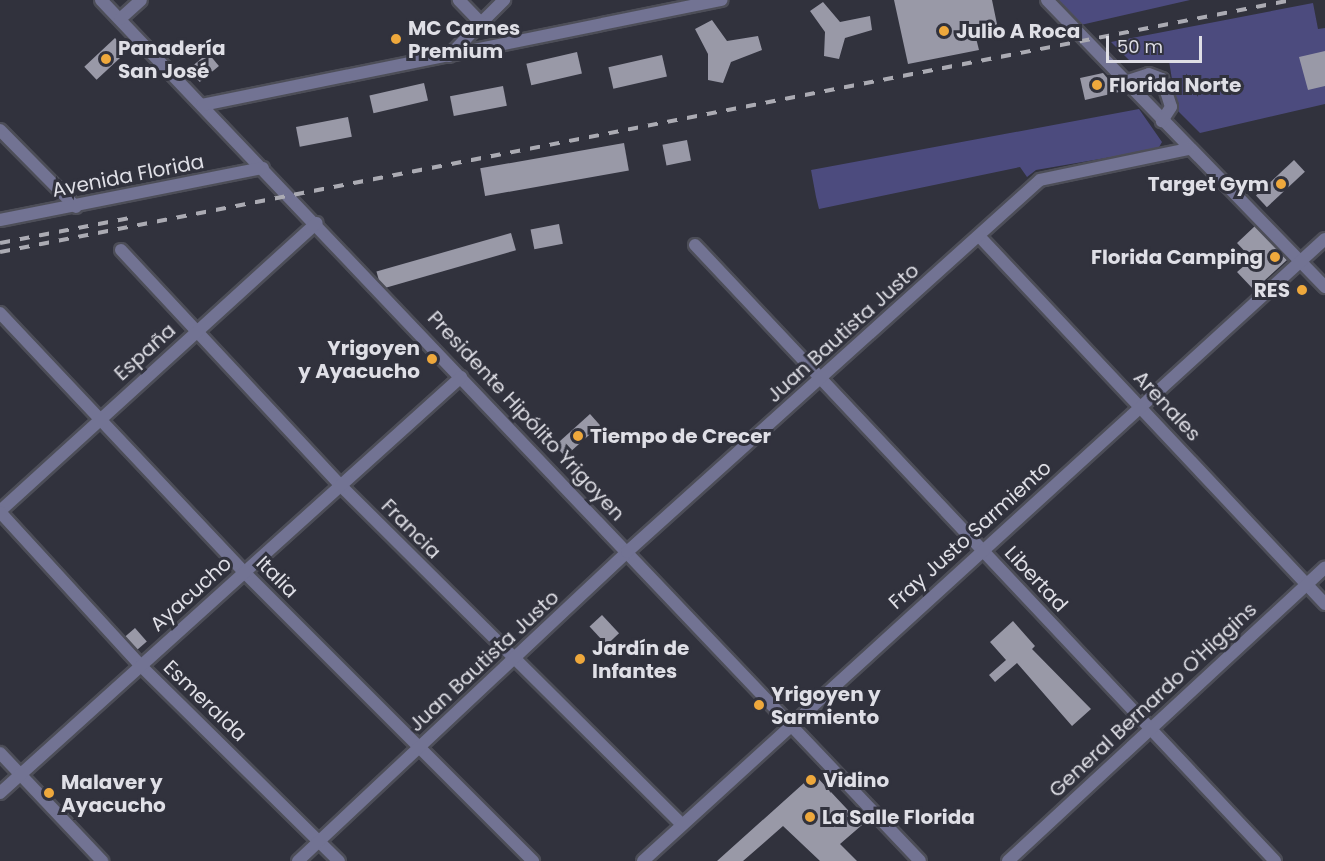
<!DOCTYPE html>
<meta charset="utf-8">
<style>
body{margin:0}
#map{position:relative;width:1325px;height:861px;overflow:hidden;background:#31323d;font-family:Poppins,sans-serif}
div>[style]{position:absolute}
.green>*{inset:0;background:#4c4b7e}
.building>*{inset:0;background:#9999a7;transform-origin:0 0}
.roads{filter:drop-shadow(2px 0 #4d4e58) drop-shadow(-2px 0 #4d4e58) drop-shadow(0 2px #4d4e58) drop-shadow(0 -2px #4d4e58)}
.minor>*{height:12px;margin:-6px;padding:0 6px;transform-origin:6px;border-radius:6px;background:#727393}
.rail>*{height:4px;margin-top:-2px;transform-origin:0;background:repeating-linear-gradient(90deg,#ababb3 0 10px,transparent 0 20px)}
.dots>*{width:16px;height:16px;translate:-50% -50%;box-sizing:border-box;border:3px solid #31323d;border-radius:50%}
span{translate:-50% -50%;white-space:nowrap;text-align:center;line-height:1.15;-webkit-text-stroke:6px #31323d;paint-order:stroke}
.poi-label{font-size:20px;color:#dfdfe6;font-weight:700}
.left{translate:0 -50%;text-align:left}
.right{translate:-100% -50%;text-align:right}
.street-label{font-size:20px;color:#dfdfe6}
.scale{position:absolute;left:1106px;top:36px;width:96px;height:27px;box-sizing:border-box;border:3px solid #dfdfe6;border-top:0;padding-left:8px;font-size:18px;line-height:21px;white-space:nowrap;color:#dfdfe6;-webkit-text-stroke:4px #31323d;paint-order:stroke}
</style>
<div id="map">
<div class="green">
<div style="clip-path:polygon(1047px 0,1190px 0,1072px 27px)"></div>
<div style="clip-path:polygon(1313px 3px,1318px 29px,1325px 28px,1325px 104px,1200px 133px,1177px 110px,1169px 61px,1131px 62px,1111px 42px)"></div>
<div style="clip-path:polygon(1139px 109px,1162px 142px,1158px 149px,1036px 170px,1027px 177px,1020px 167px,819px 209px,816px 197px,811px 170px)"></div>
</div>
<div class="building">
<div style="clip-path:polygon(894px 0,992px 0,998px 29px,975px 34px,979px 50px,908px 64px)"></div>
<div style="clip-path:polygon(823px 2px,840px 22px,870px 16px,872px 30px,845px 38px,839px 59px,824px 56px,825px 32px,810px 11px)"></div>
<div style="clip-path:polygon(712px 20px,727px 41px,758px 36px,762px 50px,731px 62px,723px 83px,708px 80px,708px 54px,695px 29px)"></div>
<div style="left:115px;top:38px;width:18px;height:42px;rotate:47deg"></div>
<div style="clip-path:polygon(1325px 51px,1325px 86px,1308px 90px,1299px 57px)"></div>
<div style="left:577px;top:52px;width:22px;height:52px;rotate:77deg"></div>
<div style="left:208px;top:53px;width:17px;height:25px;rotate:50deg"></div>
<div style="left:662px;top:55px;width:22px;height:55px;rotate:77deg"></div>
<div style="clip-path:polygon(1103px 73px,1119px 92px,1085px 100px,1080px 78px)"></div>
<div style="left:424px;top:83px;width:18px;height:56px;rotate:77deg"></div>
<div style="left:503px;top:86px;width:20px;height:54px;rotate:79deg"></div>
<div style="left:348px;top:117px;width:20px;height:53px;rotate:79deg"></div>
<div style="left:687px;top:140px;width:21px;height:25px;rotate:79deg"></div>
<div style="left:624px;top:143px;width:28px;height:146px;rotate:80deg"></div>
<div style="left:1294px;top:160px;width:16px;height:52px;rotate:47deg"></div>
<div style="left:559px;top:224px;width:20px;height:29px;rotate:79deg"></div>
<div style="clip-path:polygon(1255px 226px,1287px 260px,1254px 290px,1237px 272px,1252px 259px,1237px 243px)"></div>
<div style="left:511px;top:233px;width:18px;height:140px;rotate:74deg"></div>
<div style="left:590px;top:414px;width:15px;height:47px;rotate:48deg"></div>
<div style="left:602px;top:615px;width:25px;height:17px;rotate:47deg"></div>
<div style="clip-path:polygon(1013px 621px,1035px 646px,1032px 649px,1091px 709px,1072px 726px,1017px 663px,995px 682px,989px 675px,1006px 660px,990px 642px)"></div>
<div style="left:135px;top:628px;width:18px;height:13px;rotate:49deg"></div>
<div style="clip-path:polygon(814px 774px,862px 825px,840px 844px,857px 861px,820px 861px,783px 826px,743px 861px,717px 861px)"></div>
</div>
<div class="roads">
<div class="minor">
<div style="left:101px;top:0;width:1188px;rotate:46.43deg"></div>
<div style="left:1047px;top:0;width:400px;rotate:45.9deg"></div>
<div style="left:120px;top:19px;width:28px;rotate:-42deg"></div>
<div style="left:481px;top:23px;width:33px;rotate:-45deg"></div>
<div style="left:449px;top:56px;width:46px;rotate:-45.9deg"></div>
<div style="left:481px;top:23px;width:32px;rotate:-134deg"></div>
<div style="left:1125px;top:82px;width:25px;rotate:-18deg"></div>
<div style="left:1149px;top:74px;width:14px;rotate:21deg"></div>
<div style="left:1162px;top:79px;width:29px;rotate:72deg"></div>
<div style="left:1171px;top:107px;width:17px;rotate:123deg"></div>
<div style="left:202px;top:105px;width:530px;rotate:-11.44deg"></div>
<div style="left:0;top:130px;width:108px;rotate:45.4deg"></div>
<div style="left:0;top:220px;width:268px;rotate:-11.2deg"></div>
<div style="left:979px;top:236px;width:505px;rotate:46.76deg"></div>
<div style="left:695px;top:245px;width:846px;rotate:46.72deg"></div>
<div style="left:121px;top:250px;width:321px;rotate:47deg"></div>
<div style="left:340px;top:485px;width:482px;rotate:44.8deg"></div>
<div style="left:0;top:313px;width:356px;rotate:46.7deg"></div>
<div style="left:244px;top:572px;width:409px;rotate:45deg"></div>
<div style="left:0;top:511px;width:428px;rotate:-42.3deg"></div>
<div style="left:0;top:512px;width:209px;rotate:47.5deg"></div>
<div style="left:141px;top:666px;width:278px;rotate:44.6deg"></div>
<div style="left:0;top:753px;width:149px;rotate:46.6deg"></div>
<div style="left:0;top:793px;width:621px;rotate:-42.06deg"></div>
<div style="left:298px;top:861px;width:451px;rotate:-43.2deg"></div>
<div style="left:627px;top:552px;width:556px;rotate:-42.01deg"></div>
<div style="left:1040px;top:180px;width:151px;rotate:-11.8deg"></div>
<div style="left:643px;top:861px;width:923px;rotate:-42.37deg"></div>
<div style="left:1008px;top:861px;width:432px;rotate:-42.8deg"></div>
</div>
</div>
<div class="rail">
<div style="left:0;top:243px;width:132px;rotate:-10.9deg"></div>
<div style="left:0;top:252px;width:1316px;rotate:-11.04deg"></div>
</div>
<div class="dots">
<div style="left:944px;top:31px;background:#eea83c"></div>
<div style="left:396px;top:39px;background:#eea83c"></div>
<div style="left:106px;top:59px;background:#eea83c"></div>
<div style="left:1097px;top:85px;background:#eea83c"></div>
<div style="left:1281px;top:184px;background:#eea83c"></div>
<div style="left:1275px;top:257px;background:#eea83c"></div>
<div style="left:1302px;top:290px;background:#eea83c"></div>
<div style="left:432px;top:359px;background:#eea83c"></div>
<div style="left:578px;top:436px;background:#eea83c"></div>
<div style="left:580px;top:659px;background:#eea83c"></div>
<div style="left:759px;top:705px;background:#eea83c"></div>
<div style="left:811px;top:780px;background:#eea83c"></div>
<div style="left:49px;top:793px;background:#eea83c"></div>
<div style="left:810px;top:817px;background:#eea83c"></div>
</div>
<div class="poi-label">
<span class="left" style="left:408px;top:40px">MC Carnes<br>Premium</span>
<span class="left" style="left:956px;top:31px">Julio A Roca</span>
<span class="left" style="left:118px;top:60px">Panadería<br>San José</span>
<span class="left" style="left:1109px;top:85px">Florida Norte</span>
<span class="right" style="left:1269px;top:184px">Target Gym</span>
<span class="right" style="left:1263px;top:257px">Florida Camping</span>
<span class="right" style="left:1290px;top:290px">RES</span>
<span class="right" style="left:420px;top:360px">Yrigoyen<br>y Ayacucho</span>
<span class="left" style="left:590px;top:436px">Tiempo de Crecer</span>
<span class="left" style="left:592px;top:660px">Jardín de<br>Infantes</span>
<span class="left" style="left:771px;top:706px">Yrigoyen y<br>Sarmiento</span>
<span class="left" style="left:823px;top:780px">Vidino</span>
<span class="left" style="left:61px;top:794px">Malaver y<br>Ayacucho</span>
<span class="left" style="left:822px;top:817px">La Salle Florida</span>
</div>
<div class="street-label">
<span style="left:128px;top:176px;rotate:-11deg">Avenida Florida</span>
<span style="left:843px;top:333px;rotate:-42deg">Juan Bautista Justo</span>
<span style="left:145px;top:352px;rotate:-42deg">España</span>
<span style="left:1167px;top:406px;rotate:47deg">Arenales</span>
<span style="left:526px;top:416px;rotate:47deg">Presidente Hipólito Yrigoyen</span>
<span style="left:411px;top:529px;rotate:45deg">Francia</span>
<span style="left:970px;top:535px;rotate:-42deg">Fray Justo Sarmiento</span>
<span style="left:277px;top:577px;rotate:45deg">Italia</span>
<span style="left:1036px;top:579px;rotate:47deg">Libertad</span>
<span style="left:191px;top:594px;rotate:-42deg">Ayacucho</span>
<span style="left:484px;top:661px;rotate:-43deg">Juan Bautista Justo</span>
<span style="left:1153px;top:700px;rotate:-43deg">General Bernardo O'Higgins</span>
<span style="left:205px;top:701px;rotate:44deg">Esmeralda</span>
</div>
<div class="scale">50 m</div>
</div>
